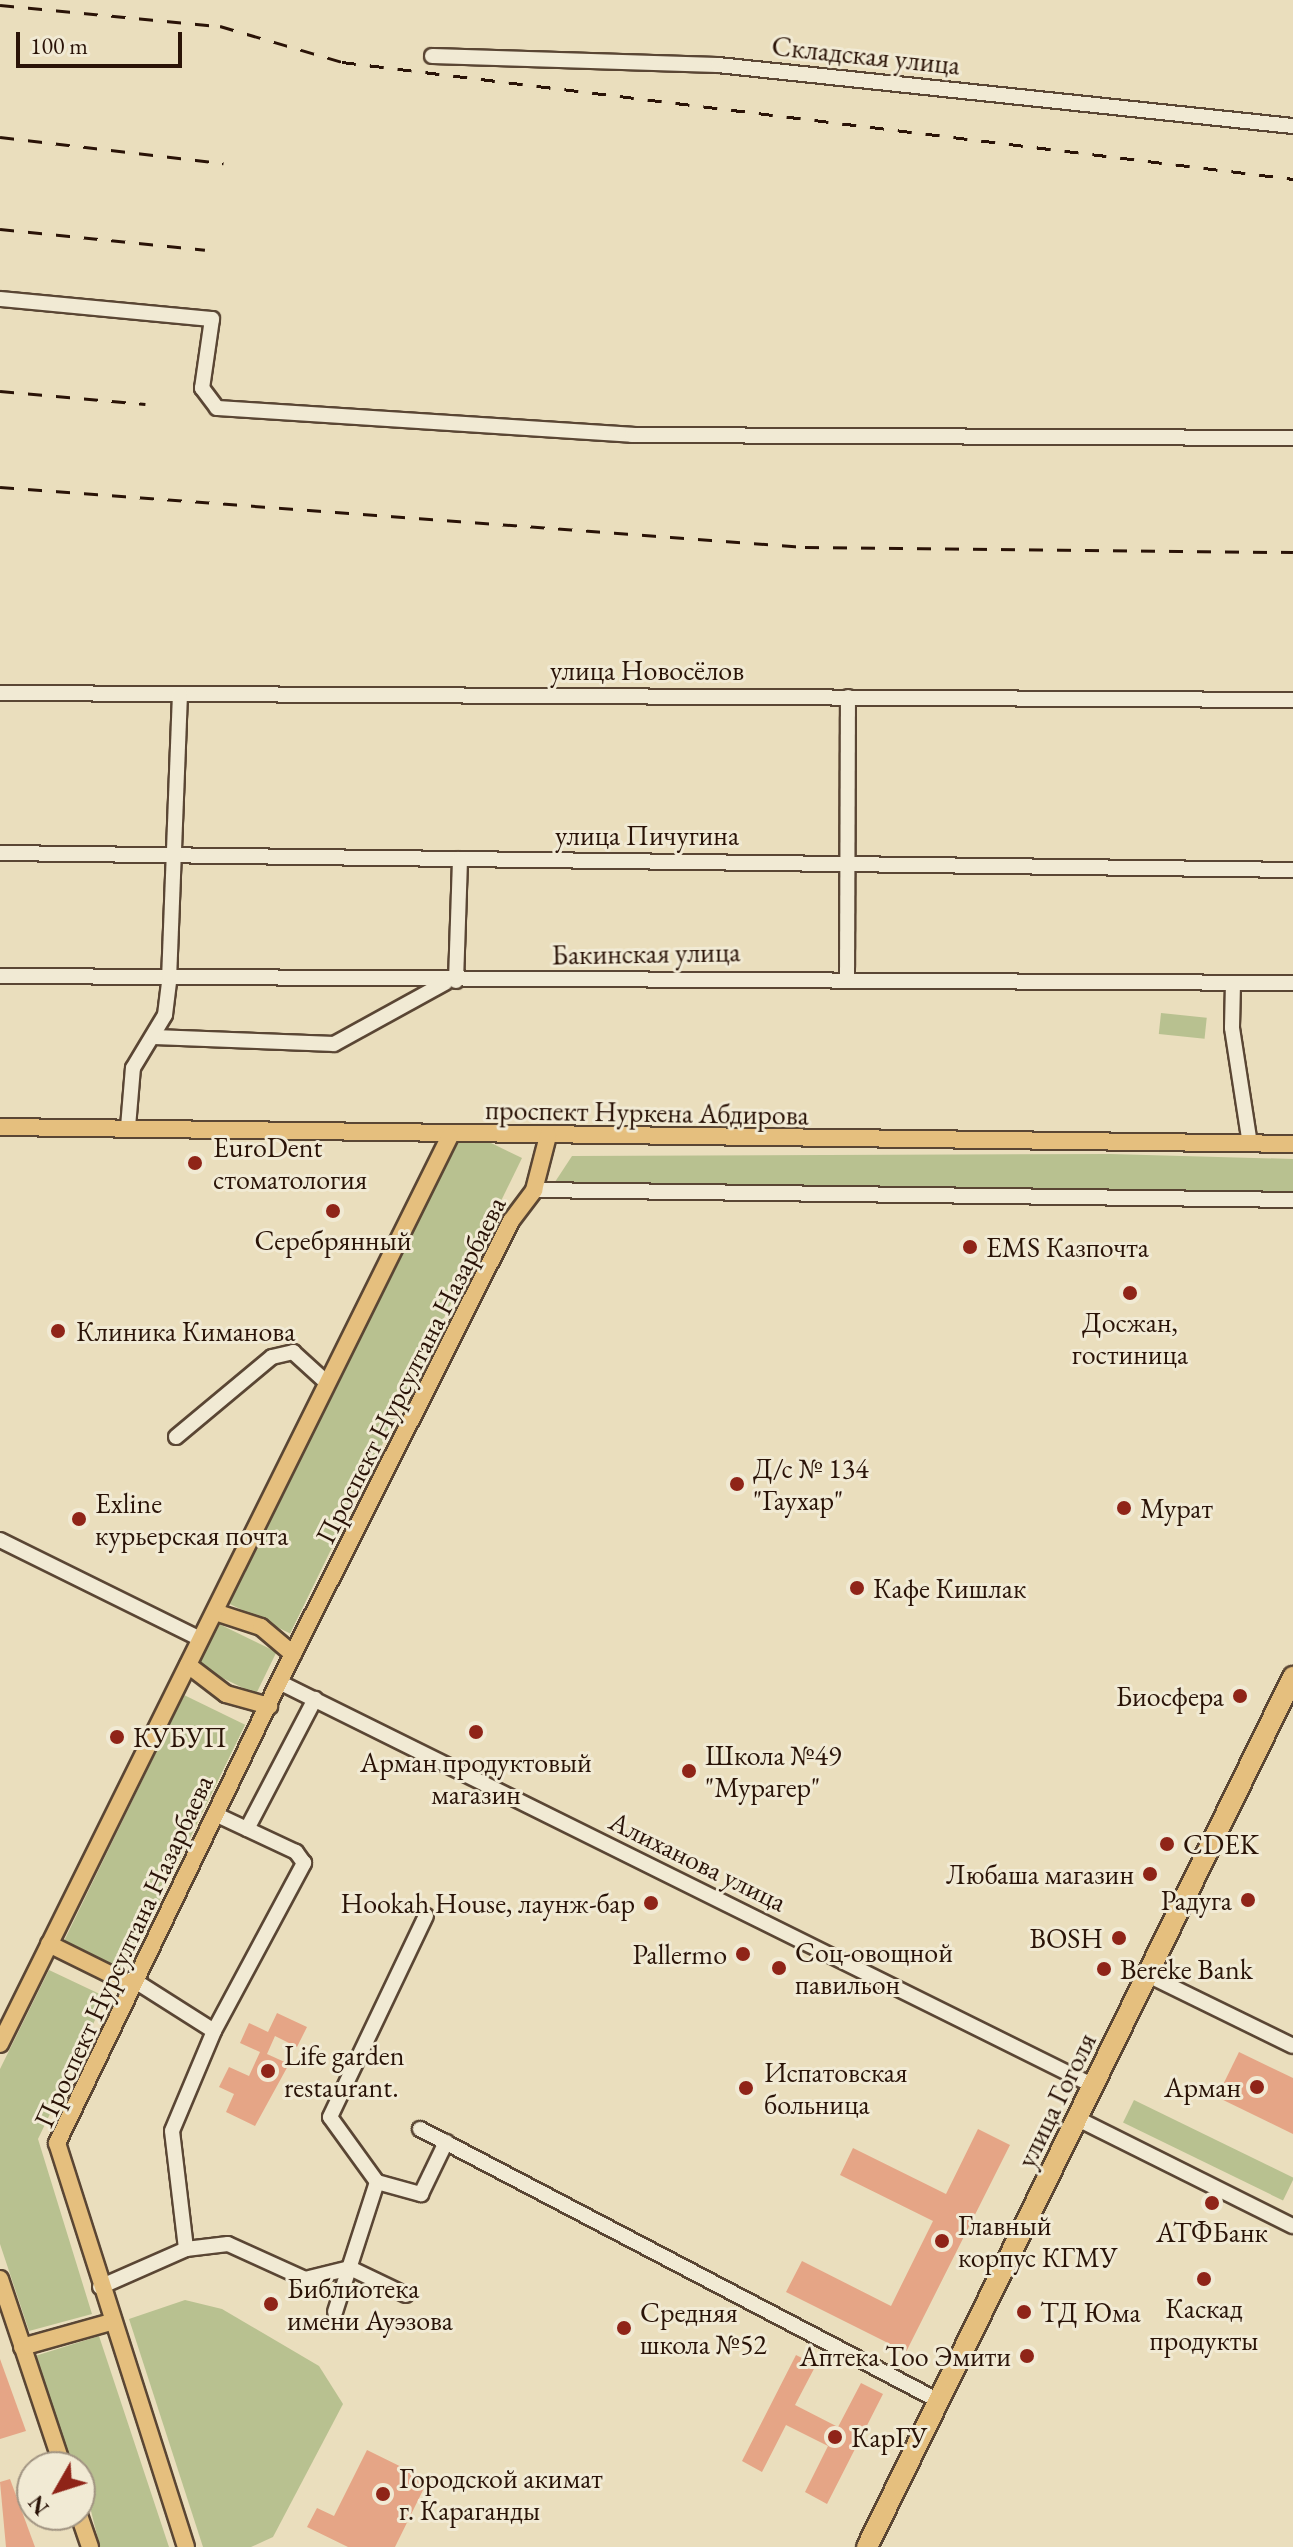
<!DOCTYPE html>
<meta charset="utf-8">
<style>
body{margin:0}
#map{position:relative;width:1293px;height:2547px;overflow:hidden;background:#eadebd;font-family:"EB Garamond",serif}
div>[style]{position:absolute}
.green>*{inset:0;background:#b8c190;transform-origin:0 0}
.building>*{inset:0;background:#e5a586}
.roads{filter:drop-shadow(2px 0 #5a4634) drop-shadow(-2px 0 #5a4634) drop-shadow(0 2px #5a4634) drop-shadow(0 -2px #5a4634)}
.minor>*{height:14px;margin:-7px;padding:0 7px;transform-origin:7px;border-radius:7px;background:#f1ead4}
.major>*{height:16px;margin:-8px;padding:0 8px;transform-origin:8px;border-radius:8px;background:#e5bf7e}
.highway>*{height:20px;margin:-10px;padding:0 10px;transform-origin:10px;border-radius:10px;background:#e5bf7e}
.rail>*{height:3px;margin-top:-1.5px;transform-origin:0;background:repeating-linear-gradient(90deg,#2a1307 0 14px,transparent 0 28px)}
.dots>*{width:22px;height:22px;translate:-50% -50%;box-sizing:border-box;border:4px solid #f1ead4;border-radius:50%}
span{translate:-50% -50%;white-space:nowrap;text-align:center;line-height:1.15;-webkit-text-stroke:6px #f1ead4;paint-order:stroke}
.street-label{font-size:28px;color:#2a1307}
.poi-label{font-size:28px;color:#2a1307}
.left{translate:0 -50%;text-align:left}
.right{translate:-100% -50%;text-align:right}
.north{position:absolute;left:16px;top:2451px;width:80px;height:80px;box-sizing:border-box;background:#f1ead4;border:2px solid #a19482;border-radius:50%;rotate:231deg;font-size:22px;font-weight:700;line-height:32px;text-align:center;color:#2a1307}
.north::after{content:'';display:block;margin:auto;width:28px;height:36px;background:#8f2418;clip-path:polygon(50% 0,100% 100%,50% 72%,0 100%)}
.scale{position:absolute;left:16px;top:32px;width:166px;height:36px;box-sizing:border-box;border:4px solid #2a1307;border-top:0;padding-left:10px;font-size:24px;line-height:28px;white-space:nowrap;color:#2a1307;-webkit-text-stroke:6px #f1ead4;paint-order:stroke}
</style>
<div id="map">
<div class="green">
<div style="left:1161px;top:1013px;width:46px;height:21px;rotate:6deg"></div>
<div style="clip-path:polygon(1110px 1154px,1293px 1159px,1293px 1192px,553px 1185px,572px 1156px)"></div>
<div style="left:522px;top:1158px;width:529px;height:70px;rotate:116deg"></div>
<div style="left:219px;top:1624px;width:64px;height:47px;rotate:26deg"></div>
<div style="left:184px;top:1695px;width:68px;height:276px;rotate:26deg"></div>
<div style="clip-path:polygon(49px 1970px,106px 1997px,38px 2139px,92px 2314px,29px 2331px,0 2244px,0 2069px)"></div>
<div style="left:1134px;top:2100px;width:178px;height:25px;rotate:26deg"></div>
<div style="clip-path:polygon(185px 2300px,222px 2309px,319px 2366px,343px 2404px,273px 2537px,251px 2547px,203px 2547px,129px 2319px)"></div>
<div style="clip-path:polygon(99px 2336px,169px 2547px,100px 2547px,80px 2467px,73px 2467px,35px 2356px)"></div>
</div>
<div class="building">
<div style="clip-path:polygon(277px 2013px,307px 2027px,297px 2047px,275px 2036px,267px 2054px,289px 2064px,255px 2126px,226px 2112px,234px 2094px,219px 2087px,229px 2067px,249px 2076px,260px 2052px,240px 2043px,249px 2023px,268px 2032px)"></div>
<div style="clip-path:polygon(1239px 2052px,1293px 2078px,1293px 2134px,1217px 2097px)"></div>
<div style="clip-path:polygon(978px 2129px,1010px 2145px,906px 2352px,786px 2292px,802px 2261px,891px 2306px,933px 2221px,840px 2175px,853px 2148px,946px 2194px)"></div>
<div style="clip-path:polygon(796px 2355px,816px 2365px,795px 2405px,838px 2427px,861px 2383px,883px 2394px,827px 2504px,805px 2492px,828px 2446px,786px 2425px,762px 2472px,742px 2461px)"></div>
<div style="clip-path:polygon(0 2359px,26px 2431px,0 2439px)"></div>
<div style="clip-path:polygon(367px 2450px,428px 2480px,395px 2547px,348px 2547px,307px 2527px,317px 2508px,334px 2516px)"></div>
<div style="clip-path:polygon(10px 2479px,35px 2547px,6px 2547px,0 2482px)"></div>
</div>
<div class="roads">
<div class="minor">
<div style="left:432px;top:56px;width:286px;rotate:1.8deg"></div>
<div style="left:718px;top:65px;width:578px;rotate:6.06deg"></div>
<div style="left:0;top:299px;width:213px;rotate:5.4deg"></div>
<div style="left:212px;top:319px;width:70px;rotate:98.2deg"></div>
<div style="left:202px;top:388px;width:25px;rotate:53deg"></div>
<div style="left:217px;top:408px;width:416px;rotate:3.7deg"></div>
<div style="left:632px;top:435px;width:661px;rotate:0.26deg"></div>
<div style="left:0;top:693px;width:1293px;rotate:0.31deg"></div>
<div style="left:0;top:853px;width:1293px;rotate:0.75deg"></div>
<div style="left:0;top:976px;width:1293px;rotate:0.31deg"></div>
<div style="left:847px;top:977px;width:280px;rotate:-89.8deg"></div>
<div style="left:456px;top:981px;width:122px;rotate:-88.1deg"></div>
<div style="left:1233px;top:983px;width:45px;rotate:91.3deg"></div>
<div style="left:1232px;top:1028px;width:117px;rotate:81.2deg"></div>
<div style="left:155px;top:1037px;width:179px;rotate:2.2deg"></div>
<div style="left:334px;top:1044px;width:127px;rotate:-28.8deg"></div>
<div style="left:128px;top:1127px;width:59px;rotate:-85.2deg"></div>
<div style="left:133px;top:1068px;width:62px;rotate:-58.9deg"></div>
<div style="left:165px;top:1015px;width:35px;rotate:-83deg"></div>
<div style="left:169px;top:980px;width:286px;rotate:-87.8deg"></div>
<div style="left:534px;top:1190px;width:759px;rotate:0.75deg"></div>
<div style="left:176px;top:1437px;width:125px;rotate:-39.8deg"></div>
<div style="left:272px;top:1357px;width:22px;rotate:-13deg"></div>
<div style="left:293px;top:1352px;width:45px;rotate:42.3deg"></div>
<div style="left:0;top:1540px;width:223px;rotate:26.3deg"></div>
<div style="left:279px;top:1682px;width:910px;rotate:26.37deg"></div>
<div style="left:247px;top:1829px;width:147px;rotate:-62.4deg"></div>
<div style="left:1148px;top:1975px;width:161px;rotate:26.1deg"></div>
<div style="left:132px;top:1979px;width:97px;rotate:32.4deg"></div>
<div style="left:214px;top:2031px;width:108px;rotate:112.8deg"></div>
<div style="left:172px;top:2131px;width:119px;rotate:83.2deg"></div>
<div style="left:214px;top:2031px;width:191px;rotate:-61.8deg"></div>
<div style="left:304px;top:1863px;width:14px;rotate:-126deg"></div>
<div style="left:296px;top:1852px;width:89px;rotate:-154.9deg"></div>
<div style="left:1078px;top:2119px;width:240px;rotate:26.5deg"></div>
<div style="left:420px;top:2129px;width:586px;rotate:27.66deg"></div>
<div style="left:377px;top:2182px;width:80px;rotate:-125.9deg"></div>
<div style="left:330px;top:2117px;width:223px;rotate:-64.5deg"></div>
<div style="left:100px;top:2287px;width:94px;rotate:-23.8deg"></div>
<div style="left:186px;top:2249px;width:42px;rotate:-6.8deg"></div>
<div style="left:228px;top:2244px;width:85px;rotate:24.4deg"></div>
<div style="left:305px;top:2279px;width:46px;rotate:-13.7deg"></div>
<div style="left:350px;top:2268px;width:62px;rotate:25.7deg"></div>
<div style="left:335px;top:2312px;width:137px;rotate:-72.1deg"></div>
<div style="left:377px;top:2182px;width:46px;rotate:15.3deg"></div>
<div style="left:421px;top:2194px;width:58px;rotate:-64.3deg"></div>
</div>
<div class="major">
<div style="left:0;top:1127px;width:1293px;rotate:0.75deg"></div>
<div style="left:215px;top:1612px;width:48px;rotate:18.1deg"></div>
<div style="left:261px;top:1627px;width:42px;rotate:40.2deg"></div>
<div style="left:188px;top:1665px;width:48px;rotate:37.3deg"></div>
<div style="left:226px;top:1694px;width:45px;rotate:15.6deg"></div>
<div style="left:49px;top:1944px;width:90px;rotate:26.3deg"></div>
<div style="left:0;top:2044px;width:1013px;rotate:-63.64deg"></div>
<div style="left:0;top:2279px;width:198px;rotate:71.5deg"></div>
<div style="left:22px;top:2347px;width:92px;rotate:-15.7deg"></div>
<div style="left:79px;top:2515px;width:34px;rotate:71deg"></div>
<div style="left:186px;top:2547px;width:424px;rotate:-107.7deg"></div>
<div style="left:57px;top:2143px;width:512px;rotate:-64.29deg"></div>
<div style="left:279px;top:1682px;width:516px;rotate:-63.29deg"></div>
<div style="left:511px;top:1221px;width:39px;rotate:-53deg"></div>
<div style="left:534px;top:1190px;width:56px;rotate:-75.5deg"></div>
</div>
<div class="highway">
<div style="left:867px;top:2547px;width:969px;rotate:-63.91deg"></div>
</div>
</div>
<div class="rail">
<div style="left:0;top:5px;width:221px;rotate:5.5deg"></div>
<div style="left:220px;top:26px;width:127px;rotate:16.4deg"></div>
<div style="left:342px;top:62px;width:958px;rotate:7.01deg"></div>
<div style="left:0;top:137px;width:225px;rotate:6.7deg"></div>
<div style="left:0;top:229px;width:206px;rotate:5.8deg"></div>
<div style="left:0;top:391px;width:146px;rotate:5.1deg"></div>
<div style="left:0;top:487px;width:807px;rotate:4.26deg"></div>
<div style="left:805px;top:547px;width:488px;rotate:0.6deg"></div>
</div>
<div class="dots">
<div style="left:195px;top:1163px;background:#8f2418"></div>
<div style="left:333px;top:1211px;background:#8f2418"></div>
<div style="left:970px;top:1247px;background:#8f2418"></div>
<div style="left:1130px;top:1293px;background:#8f2418"></div>
<div style="left:58px;top:1331px;background:#8f2418"></div>
<div style="left:737px;top:1484px;background:#8f2418"></div>
<div style="left:1124px;top:1508px;background:#8f2418"></div>
<div style="left:79px;top:1519px;background:#8f2418"></div>
<div style="left:857px;top:1588px;background:#8f2418"></div>
<div style="left:1240px;top:1696px;background:#8f2418"></div>
<div style="left:476px;top:1732px;background:#8f2418"></div>
<div style="left:117px;top:1737px;background:#8f2418"></div>
<div style="left:689px;top:1771px;background:#8f2418"></div>
<div style="left:1167px;top:1844px;background:#8f2418"></div>
<div style="left:1150px;top:1874px;background:#8f2418"></div>
<div style="left:1248px;top:1900px;background:#8f2418"></div>
<div style="left:651px;top:1903px;background:#8f2418"></div>
<div style="left:1119px;top:1938px;background:#8f2418"></div>
<div style="left:743px;top:1954px;background:#8f2418"></div>
<div style="left:779px;top:1968px;background:#8f2418"></div>
<div style="left:1104px;top:1969px;background:#8f2418"></div>
<div style="left:268px;top:2071px;background:#8f2418"></div>
<div style="left:1257px;top:2087px;background:#8f2418"></div>
<div style="left:746px;top:2088px;background:#8f2418"></div>
<div style="left:1212px;top:2203px;background:#8f2418"></div>
<div style="left:942px;top:2241px;background:#8f2418"></div>
<div style="left:1204px;top:2279px;background:#8f2418"></div>
<div style="left:271px;top:2304px;background:#8f2418"></div>
<div style="left:1024px;top:2312px;background:#8f2418"></div>
<div style="left:624px;top:2328px;background:#8f2418"></div>
<div style="left:1027px;top:2356px;background:#8f2418"></div>
<div style="left:835px;top:2437px;background:#8f2418"></div>
<div style="left:383px;top:2494px;background:#8f2418"></div>
</div>
<div class="street-label">
<span style="left:866px;top:55px;rotate:6deg">Складская улица</span>
<span style="left:647px;top:670px">улица Новосёлов</span>
<span style="left:647px;top:835px">улица Пичугина</span>
<span style="left:646px;top:953px;rotate:-1deg">Бакинская улица</span>
<span style="left:647px;top:1112px;rotate:1deg">проспект Нуркена Абдирова</span>
<span style="left:410px;top:1370px;rotate:-63deg">Проспект Нурсултана Назарбаева</span>
<span style="left:698px;top:1861px;rotate:26deg">Алиханова улица</span>
<span style="left:123px;top:1951px;rotate:-65deg">Проспект Нурсултана Назарбаева</span>
<span style="left:1056px;top:2100px;rotate:-64deg">улица Гоголя</span>
</div>
<div class="poi-label">
<span class="left" style="left:213px;top:1163px">EuroDent<br>стоматология</span>
<span style="left:333px;top:1240px">Серебрянный</span>
<span class="left" style="left:986px;top:1247px">EMS Казпочта</span>
<span style="left:1130px;top:1338px">Досжан,<br>гостиница</span>
<span class="left" style="left:76px;top:1331px">Клиника Киманова</span>
<span class="left" style="left:753px;top:1484px">Д/с № 134<br>"Гаухар"</span>
<span class="left" style="left:95px;top:1519px">Exline<br>курьерская почта</span>
<span class="left" style="left:1140px;top:1508px">Мурат</span>
<span class="left" style="left:873px;top:1588px">Кафе Кишлак</span>
<span class="right" style="left:1224px;top:1696px">Биосфера</span>
<span class="left" style="left:133px;top:1737px">КУБУП</span>
<span class="left" style="left:705px;top:1771px">Школа №49<br>"Мурагер"</span>
<span style="left:476px;top:1778px">Арман продуктовый<br>магазин</span>
<span class="left" style="left:1183px;top:1844px">CDEK</span>
<span class="right" style="left:1134px;top:1874px">Любаша магазин</span>
<span class="right" style="left:1232px;top:1900px">Радуга</span>
<span class="right" style="left:635px;top:1903px">Hookah House, лаунж-бар</span>
<span class="right" style="left:1103px;top:1938px">BOSH</span>
<span class="left" style="left:795px;top:1968px">Соц-овощной<br>павильон</span>
<span class="right" style="left:727px;top:1954px">Pallermo</span>
<span class="left" style="left:1120px;top:1969px">Bereke Bank</span>
<span class="left" style="left:284px;top:2071px">Life garden<br>restaurant.</span>
<span class="left" style="left:764px;top:2088px">Испатовская<br>больница</span>
<span class="right" style="left:1241px;top:2087px">Арман</span>
<span class="left" style="left:958px;top:2241px">Главный<br>корпус КГМУ</span>
<span style="left:1212px;top:2232px">АТФБанк</span>
<span class="left" style="left:287px;top:2304px">Библиотека<br>имени Ауэзова</span>
<span style="left:1204px;top:2324px">Каскад<br>продукты</span>
<span class="left" style="left:640px;top:2328px">Средняя<br>школа №52</span>
<span class="left" style="left:1040px;top:2312px">ТД Юма</span>
<span class="right" style="left:1011px;top:2356px">Аптека Тоо Эмити</span>
<span class="left" style="left:851px;top:2437px">КарГУ</span>
<span class="left" style="left:399px;top:2494px">Городской акимат<br>г. Караганды</span>
</div>
<div class="north">N</div>
<div class="scale">100 m</div>
</div>
